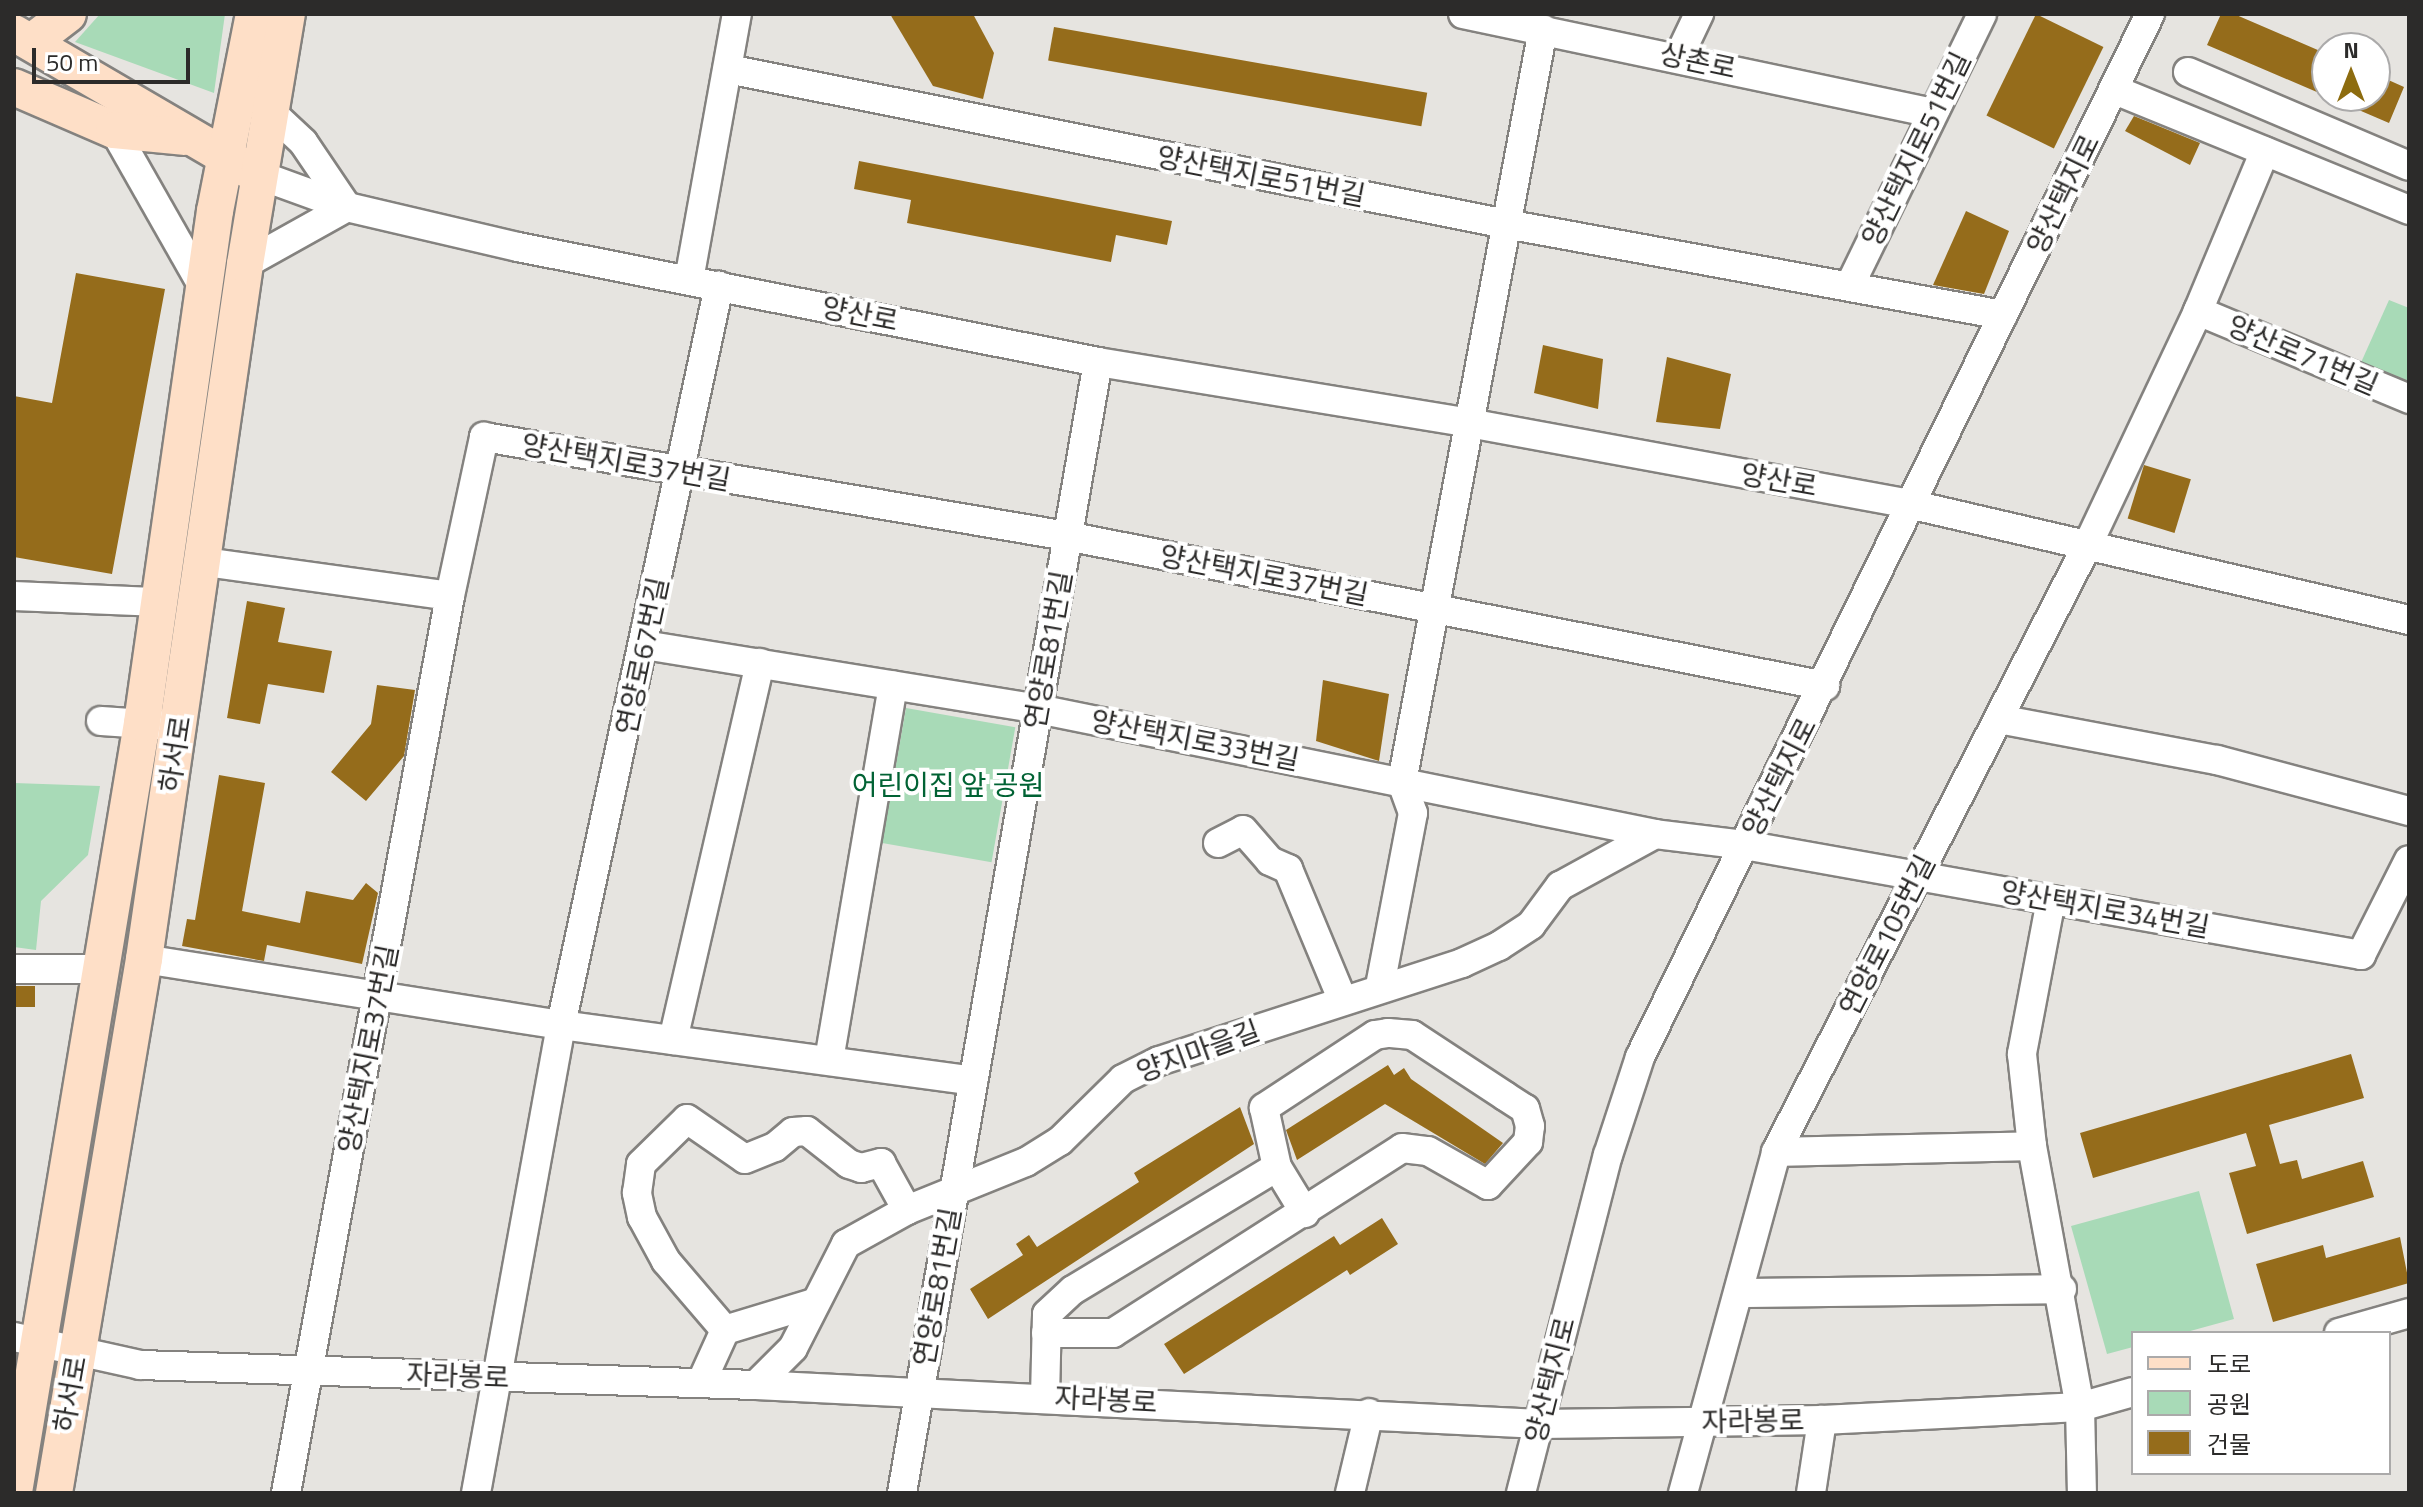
<!DOCTYPE html>
<meta charset="utf-8">
<style>
body{margin:0}
#map{position:relative;width:2423px;height:1507px;overflow:hidden;background:#e6e4e0;font-family:"Titillium Web","Noto Sans KR",sans-serif}
div>[style]{position:absolute}
.green>*{inset:0;background:#a8dab7;transform-origin:0 0}
.building>*{inset:0;background:#956c1b;transform-origin:0 0}
.roads{filter:drop-shadow(2px 0 #84827f) drop-shadow(-2px 0 #84827f) drop-shadow(0 2px #84827f) drop-shadow(0 -2px #84827f)}
.minor>*{height:28px;margin:-14px;padding:0 14px;transform-origin:14px;border-radius:14px;background:#fff}
.major>*{height:36px;margin:-18px;padding:0 18px;transform-origin:18px;border-radius:18px;background:#fedfc7}
span{translate:-50% -50%;white-space:nowrap;text-align:center;line-height:1.15;-webkit-text-stroke:8px #fff;paint-order:stroke}
.street-label{font-size:28px;color:#2c2b2a}
.park-label{font-size:28px;color:#016234}
.frame{position:absolute;inset:0;border:16px solid #2c2b2a;pointer-events:none}
.legend{position:absolute;left:2131px;top:1331px;width:260px;height:144px;box-sizing:border-box;background:#fff;border:2px solid #abaaaa;margin:0;padding:10px 14px;list-style:none;font-size:24px;color:#2c2b2a}
.legend li{display:flex;align-items:center;gap:16px;height:40px}
.legend b{width:40px;border:2px solid #abaaaa}
.north{position:absolute;left:2311px;top:32px;width:80px;height:80px;box-sizing:border-box;background:#fff;border:2px solid #abaaaa;border-radius:50%;rotate:0deg;font-size:22px;font-weight:700;line-height:32px;text-align:center;color:#2c2b2a}
.north::after{content:'';display:block;margin:auto;width:28px;height:36px;background:#8d6c0f;clip-path:polygon(50% 0,100% 100%,50% 72%,0 100%)}
.scale{position:absolute;left:32px;top:48px;width:158px;height:36px;box-sizing:border-box;border:4px solid #2c2b2a;border-top:0;padding-left:10px;font-size:24px;line-height:28px;white-space:nowrap;color:#2c2b2a;-webkit-text-stroke:6px #fff;paint-order:stroke}
</style>
<div id="map">
<div class="green">
<div style="clip-path:polygon(100px 14px,225px 14px,214px 93px,75px 42px)"></div>
<div style="clip-path:polygon(2389px 300px,2409px 308px,2409px 388px,2359px 367px)"></div>
<div style="left:906px;top:708px;width:111px;height:137px;rotate:10deg"></div>
<div style="clip-path:polygon(14px 783px,100px 786px,88px 855px,41px 901px,36px 950px,14px 947px)"></div>
<div style="clip-path:polygon(2199px 1191px,2234px 1319px,2183px 1333px,2133px 1333px,2133px 1347px,2107px 1354px,2071px 1226px)"></div>
</div>
<div class="building">
<div style="clip-path:polygon(890px 14px,973px 14px,994px 53px,983px 99px,933px 86px)"></div>
<div style="left:2036px;top:14px;width:75px;height:113px;rotate:26deg"></div>
<div style="clip-path:polygon(2221px 14px,2234px 14px,2327px 54px,2327px 96px,2375px 96px,2375px 74px,2404px 87px,2389px 123px,2207px 45px)"></div>
<div style="left:1054px;top:27px;width:379px;height:34px;rotate:10deg"></div>
<div style="clip-path:polygon(2134px 116px,2200px 143px,2190px 165px,2125px 131px)"></div>
<div style="clip-path:polygon(859px 161px,1172px 221px,1167px 245px,1116px 235px,1111px 262px,907px 223px,911px 200px,854px 189px)"></div>
<div style="clip-path:polygon(1966px 211px,2009px 231px,1984px 294px,1933px 285px)"></div>
<div style="clip-path:polygon(76px 273px,165px 289px,112px 574px,14px 557px,14px 396px,52px 403px)"></div>
<div style="clip-path:polygon(1543px 345px,1603px 359px,1598px 409px,1534px 393px)"></div>
<div style="clip-path:polygon(1667px 357px,1731px 374px,1720px 429px,1656px 422px)"></div>
<div style="left:2144px;top:465px;width:49px;height:56px;rotate:17deg"></div>
<div style="clip-path:polygon(247px 601px,285px 608px,278px 642px,332px 651px,324px 693px,268px 684px,260px 724px,227px 718px)"></div>
<div style="clip-path:polygon(1323px 680px,1389px 694px,1379px 761px,1316px 741px)"></div>
<div style="clip-path:polygon(377px 685px,415px 690px,404px 756px,366px 801px,331px 772px,371px 724px)"></div>
<div style="clip-path:polygon(219px 775px,265px 783px,242px 911px,300px 923px,306px 891px,353px 900px,366px 883px,378px 893px,362px 964px,267px 945px,264px 961px,182px 946px,187px 919px,195px 920px)"></div>
<div style="left:14px;top:986px;width:21px;height:21px"></div>
<div style="clip-path:polygon(2351px 1054px,2364px 1098px,2269px 1125px,2280px 1164px,2297px 1160px,2302px 1179px,2363px 1161px,2374px 1197px,2247px 1234px,2229px 1173px,2256px 1166px,2246px 1133px,2093px 1178px,2080px 1133px)"></div>
<div style="clip-path:polygon(1388px 1065px,1394px 1075px,1404px 1068px,1411px 1079px,1503px 1143px,1485px 1164px,1385px 1104px,1297px 1160px,1286px 1130px)"></div>
<div style="clip-path:polygon(1240px 1107px,1254px 1144px,988px 1319px,970px 1289px,1023px 1255px,1016px 1244px,1029px 1235px,1037px 1247px,1139px 1182px,1134px 1173px)"></div>
<div style="clip-path:polygon(1382px 1218px,1398px 1244px,1350px 1275px,1347px 1270px,1184px 1374px,1164px 1344px,1334px 1236px,1340px 1245px)"></div>
<div style="clip-path:polygon(2400px 1237px,2409px 1283px,2273px 1322px,2256px 1264px,2323px 1245px,2326px 1258px)"></div>
</div>
<div class="roads">
<div class="minor">
<div style="left:1463px;top:14px;width:479px;rotate:11.9deg"></div>
<div style="left:1679px;top:56px;width:47px;rotate:-64.5deg"></div>
<div style="left:728px;top:69px;width:793px;rotate:11.27deg"></div>
<div style="left:1506px;top:224px;width:505px;rotate:10.38deg"></div>
<div style="left:2188px;top:72px;width:240px;rotate:23deg"></div>
<div style="left:2115px;top:90px;width:318px;rotate:22.2deg"></div>
<div style="left:114px;top:130px;width:184px;rotate:60.4deg"></div>
<div style="left:259px;top:175px;width:94px;rotate:20deg"></div>
<div style="left:347px;top:207px;width:176px;rotate:13.2deg"></div>
<div style="left:518px;top:247px;width:591px;rotate:11.21deg"></div>
<div style="left:1098px;top:362px;width:376px;rotate:9.3deg"></div>
<div style="left:1469px;top:423px;width:447px;rotate:10.4deg"></div>
<div style="left:1909px;top:504px;width:513px;rotate:13.06deg"></div>
<div style="left:245px;top:264px;width:117px;rotate:-29.2deg"></div>
<div style="left:347px;top:207px;width:78px;rotate:-124.1deg"></div>
<div style="left:303px;top:142px;width:41px;rotate:-137deg"></div>
<div style="left:689px;top:280px;width:270px;rotate:-79.8deg"></div>
<div style="left:1850px;top:285px;width:301px;rotate:-64deg"></div>
<div style="left:2198px;top:311px;width:229px;rotate:22.6deg"></div>
<div style="left:205px;top:562px;width:247px;rotate:7.9deg"></div>
<div style="left:14px;top:596px;width:146px;rotate:2.4deg"></div>
<div style="left:644px;top:645px;width:399px;rotate:9.2deg"></div>
<div style="left:1038px;top:709px;width:630px;rotate:11.45deg"></div>
<div style="left:1655px;top:834px;width:90px;rotate:7deg"></div>
<div style="left:1744px;top:845px;width:627px;rotate:10.11deg"></div>
<div style="left:2361px;top:955px;width:106px;rotate:-63.2deg"></div>
<div style="left:1999px;top:719px;width:222px;rotate:10.7deg"></div>
<div style="left:2217px;top:760px;width:199px;rotate:14.9deg"></div>
<div style="left:101px;top:721px;width:59px;rotate:3.9deg"></div>
<div style="left:1218px;top:843px;width:28px;rotate:-27deg"></div>
<div style="left:1243px;top:830px;width:41px;rotate:48.9deg"></div>
<div style="left:1270px;top:861px;width:20px;rotate:24deg"></div>
<div style="left:1288px;top:869px;width:141px;rotate:67.4deg"></div>
<div style="left:2051px;top:900px;width:157px;rotate:100.7deg"></div>
<div style="left:2022px;top:1054px;width:93px;rotate:83.8deg"></div>
<div style="left:2032px;top:1146px;width:265px;rotate:79.6deg"></div>
<div style="left:2080px;top:1407px;width:86px;rotate:88.7deg"></div>
<div style="left:144px;top:959px;width:422px;rotate:9deg"></div>
<div style="left:561px;top:1025px;width:416px;rotate:7.7deg"></div>
<div style="left:14px;top:969px;width:84px"></div>
<div style="left:1380px;top:986px;width:176px;rotate:-79.2deg"></div>
<div style="left:1413px;top:813px;width:33px;rotate:-110deg"></div>
<div style="left:1402px;top:782px;width:766px;rotate:-79.39deg"></div>
<div style="left:673px;top:1040px;width:387px;rotate:-77deg"></div>
<div style="left:829px;top:1060px;width:380px;rotate:-80.3deg"></div>
<div style="left:1776px;top:1152px;width:256px;rotate:-1.3deg"></div>
<div style="left:1740px;top:1293px;width:322px;rotate:-0.7deg"></div>
<div style="left:725px;top:1330px;width:91px;rotate:-130.5deg"></div>
<div style="left:666px;top:1261px;width:50px;rotate:-118.6deg"></div>
<div style="left:642px;top:1217px;width:25px;rotate:-102deg"></div>
<div style="left:637px;top:1193px;width:29px;rotate:-82deg"></div>
<div style="left:641px;top:1164px;width:64px;rotate:-44.4deg"></div>
<div style="left:687px;top:1119px;width:70px;rotate:34.6deg"></div>
<div style="left:745px;top:1159px;width:32px;rotate:-22deg"></div>
<div style="left:775px;top:1147px;width:23px;rotate:-40deg"></div>
<div style="left:793px;top:1132px;width:14px;rotate:-4deg"></div>
<div style="left:807px;top:1131px;width:53px;rotate:38.2deg"></div>
<div style="left:849px;top:1164px;width:13px;rotate:18deg"></div>
<div style="left:861px;top:1168px;width:21px;rotate:-14deg"></div>
<div style="left:881px;top:1163px;width:54px;rotate:61deg"></div>
<div style="left:1046px;top:1333px;width:67px"></div>
<div style="left:1113px;top:1333px;width:343px;rotate:-32.6deg"></div>
<div style="left:1402px;top:1148px;width:26px;rotate:7deg"></div>
<div style="left:1428px;top:1151px;width:69px;rotate:29.5deg"></div>
<div style="left:1488px;top:1185px;width:59px;rotate:-47.1deg"></div>
<div style="left:1528px;top:1142px;width:16px;rotate:-83deg"></div>
<div style="left:1530px;top:1126px;width:18px;rotate:-106deg"></div>
<div style="left:1525px;top:1109px;width:24px;rotate:-147deg"></div>
<div style="left:1505px;top:1096px;width:111px;rotate:-146.7deg"></div>
<div style="left:1412px;top:1035px;width:24px;rotate:-175deg"></div>
<div style="left:1388px;top:1033px;width:13px;rotate:171deg"></div>
<div style="left:1375px;top:1035px;width:133px;rotate:146.7deg"></div>
<div style="left:1264px;top:1108px;width:60px;rotate:77.6deg"></div>
<div style="left:2339px;top:1333px;width:73px;rotate:-15.9deg"></div>
<div style="left:14px;top:1337px;width:129px;rotate:12.5deg"></div>
<div style="left:140px;top:1365px;width:616px;rotate:1.86deg"></div>
<div style="left:756px;top:1385px;width:785px;rotate:2.85deg"></div>
<div style="left:1540px;top:1424px;width:282px;rotate:-0.8deg"></div>
<div style="left:1822px;top:1420px;width:258px;rotate:-2.9deg"></div>
<div style="left:2080px;top:1407px;width:55px;rotate:-15.8deg"></div>
<div style="left:701px;top:1383px;width:58px;rotate:-65.6deg"></div>
<div style="left:725px;top:1330px;width:93px;rotate:-16.9deg"></div>
<div style="left:756px;top:1385px;width:52px;rotate:-45deg"></div>
<div style="left:793px;top:1348px;width:117px;rotate:-63deg"></div>
<div style="left:846px;top:1244px;width:70px;rotate:-29.1deg"></div>
<div style="left:907px;top:1210px;width:128px;rotate:-22deg"></div>
<div style="left:1026px;top:1162px;width:40px;rotate:-32deg"></div>
<div style="left:1060px;top:1141px;width:88px;rotate:-44.5deg"></div>
<div style="left:1123px;top:1079px;width:40px;rotate:-26.6deg"></div>
<div style="left:1159px;top:1061px;width:318px;rotate:-17.9deg"></div>
<div style="left:1462px;top:963px;width:41px;rotate:-24.7deg"></div>
<div style="left:1499px;top:946px;width:38px;rotate:-33deg"></div>
<div style="left:1531px;top:925px;width:49px;rotate:-53.4deg"></div>
<div style="left:1560px;top:886px;width:108px;rotate:-28.7deg"></div>
<div style="left:1045px;top:1397px;width:83px;rotate:-88.6deg"></div>
<div style="left:1047px;top:1314px;width:35px;rotate:-43deg"></div>
<div style="left:1073px;top:1290px;width:238px;rotate:-31.1deg"></div>
<div style="left:1277px;top:1167px;width:54px;rotate:58.7deg"></div>
<div style="left:286px;top:1493px;width:912px;rotate:-79.64deg"></div>
<div style="left:450px;top:596px;width:163px;rotate:-77.9deg"></div>
<div style="left:484px;top:437px;width:591px;rotate:9.64deg"></div>
<div style="left:1067px;top:536px;width:773px;rotate:11.19deg"></div>
<div style="left:476px;top:1493px;width:476px;rotate:-79.7deg"></div>
<div style="left:561px;top:1025px;width:756px;rotate:-77.93deg"></div>
<div style="left:902px;top:1493px;width:1148px;rotate:-80.17deg"></div>
<div style="left:1350px;top:1493px;width:82px;rotate:-76.6deg"></div>
<div style="left:1521px;top:1493px;width:349px;rotate:-75.6deg"></div>
<div style="left:1608px;top:1155px;width:103px;rotate:-71.9deg"></div>
<div style="left:1640px;top:1057px;width:1161px;rotate:-63.94deg"></div>
<div style="left:1683px;top:1493px;width:353px;rotate:-74.7deg"></div>
<div style="left:1776px;top:1152px;width:686px;rotate:-62.84deg"></div>
<div style="left:2089px;top:542px;width:255px;rotate:-64.7deg"></div>
<div style="left:2198px;top:311px;width:173px;rotate:-67.3deg"></div>
<div style="left:1811px;top:1493px;width:74px;rotate:-81.4deg"></div>
</div>
<div class="major">
<div style="left:14px;top:33px;width:270px;rotate:30.3deg"></div>
<div style="left:33px;top:41px;width:44px;rotate:-37.6deg"></div>
<div style="left:14px;top:87px;width:109px;rotate:23.3deg"></div>
<div style="left:114px;top:130px;width:70px;rotate:5.7deg"></div>
<div style="left:14px;top:1492px;width:780px;rotate:-80.55deg"></div>
<div style="left:142px;top:723px;width:517px;rotate:-81.89deg"></div>
<div style="left:215px;top:211px;width:201px;rotate:-78.8deg"></div>
<div style="left:54px;top:1493px;width:542px;rotate:-80.43deg"></div>
<div style="left:144px;top:959px;width:702px;rotate:-81.73deg"></div>
<div style="left:245px;top:264px;width:254px;rotate:-80.5deg"></div>
</div>
</div>
<div class="street-label">
<span style="left:1698px;top:61px;rotate:12deg">상촌로</span>
<span style="left:1916px;top:149px;rotate:-64deg">양산택지로51번길</span>
<span style="left:1261px;top:176px;rotate:11deg">양산택지로51번길</span>
<span style="left:2063px;top:194px;rotate:-64deg">양산택지로</span>
<span style="left:860px;top:314px;rotate:11deg">양산로</span>
<span style="left:2303px;top:355px;rotate:23deg">양산로71번길</span>
<span style="left:626px;top:462px;rotate:10deg">양산택지로37번길</span>
<span style="left:1779px;top:480px;rotate:10deg">양산로</span>
<span style="left:1264px;top:575px;rotate:11deg">양산택지로37번길</span>
<span style="left:1048px;top:650px;rotate:-80deg">연양로81번길</span>
<span style="left:642px;top:656px;rotate:-78deg">연양로67번길</span>
<span style="left:1195px;top:740px;rotate:11deg">양산택지로33번길</span>
<span style="left:175px;top:754px;rotate:-81deg">하서로</span>
<span style="left:1779px;top:777px;rotate:-63deg">양산택지로</span>
<span style="left:2105px;top:909px;rotate:10deg">양산택지로34번길</span>
<span style="left:1887px;top:935px;rotate:-63deg">연양로105번길</span>
<span style="left:368px;top:1049px;rotate:-79deg">양산택지로37번길</span>
<span style="left:1198px;top:1051px;rotate:-20deg">양지마을길</span>
<span style="left:937px;top:1287px;rotate:-80deg">연양로81번길</span>
<span style="left:458px;top:1376px;rotate:2deg">자라봉로</span>
<span style="left:1550px;top:1380px;rotate:-76deg">양산택지로</span>
<span style="left:70px;top:1394px;rotate:-80deg">하서로</span>
<span style="left:1106px;top:1400px;rotate:3deg">자라봉로</span>
<span style="left:1753px;top:1421px;rotate:-1deg">자라봉로</span>
</div>
<div class="park-label">
<span style="left:948px;top:785px">어린이집 앞 공원</span>
</div>
<div class="frame"></div>
<ul class="legend">
<li><b style="height:10px;background:#fedfc7"></b>도로</li>
<li><b style="height:22px;background:#a8dab7"></b>공원</li>
<li><b style="height:22px;background:#956c1b"></b>건물</li>
</ul>
<div class="north">N</div>
<div class="scale">50 m</div>
</div>
